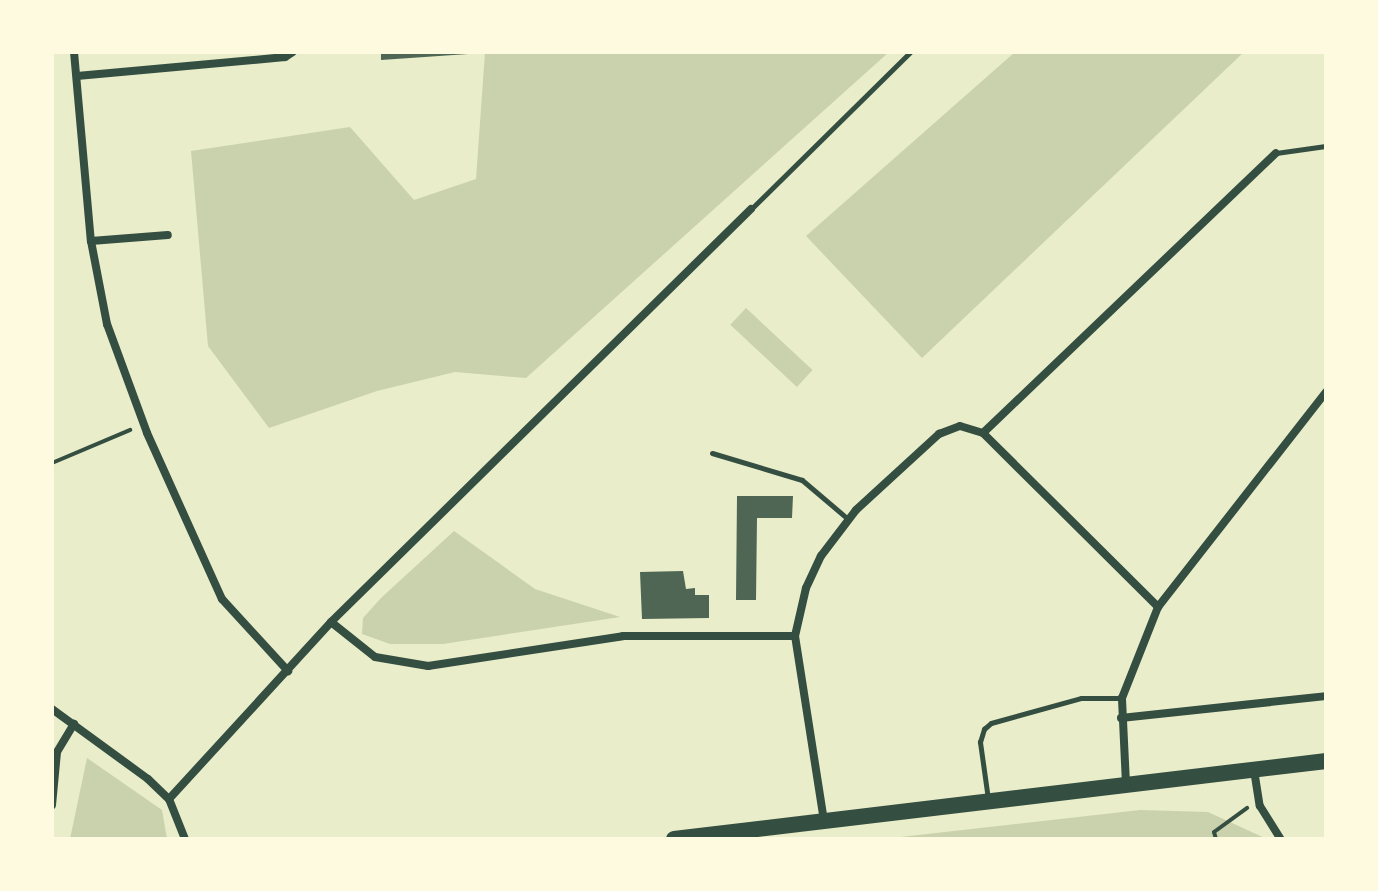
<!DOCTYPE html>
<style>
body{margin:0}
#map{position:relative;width:1378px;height:891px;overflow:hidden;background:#e9edc9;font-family:Manrope,sans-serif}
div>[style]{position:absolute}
.green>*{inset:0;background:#cad2ad;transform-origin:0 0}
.building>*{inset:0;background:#4f6655}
.path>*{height:4px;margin:-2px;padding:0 2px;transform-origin:2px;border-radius:2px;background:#344e41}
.service>*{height:5px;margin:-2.5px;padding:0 2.5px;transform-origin:2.5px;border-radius:2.5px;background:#344e41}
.minor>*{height:8px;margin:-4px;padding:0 4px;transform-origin:4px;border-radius:4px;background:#344e41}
.primary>*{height:16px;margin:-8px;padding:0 8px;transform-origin:8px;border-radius:8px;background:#344e41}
span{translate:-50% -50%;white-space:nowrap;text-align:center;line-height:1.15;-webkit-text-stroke:7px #fefae0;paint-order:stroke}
.frame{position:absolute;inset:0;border:54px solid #fefae0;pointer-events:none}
</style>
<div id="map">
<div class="green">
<div style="clip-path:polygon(485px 52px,889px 52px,526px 378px,455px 372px,377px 391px,269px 428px,208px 346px,191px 151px,350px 127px,414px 200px,476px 179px)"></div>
<div style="clip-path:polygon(1015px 52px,1244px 52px,922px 358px,806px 236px)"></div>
<div style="left:746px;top:308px;width:91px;height:23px;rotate:43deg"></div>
<div style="clip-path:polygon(454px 531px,535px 589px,620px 617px,443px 644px,390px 644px,362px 634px,363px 618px,381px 598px)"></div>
<div style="clip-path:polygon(87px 758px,162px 810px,167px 839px,70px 839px)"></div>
<div style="clip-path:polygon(1140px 810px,1208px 812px,1267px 839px,883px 839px)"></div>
</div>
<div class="building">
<div style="clip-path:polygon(381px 52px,468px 52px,468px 54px,381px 60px)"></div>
<div style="clip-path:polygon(737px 496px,793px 496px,792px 518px,757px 518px,756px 600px,736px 600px)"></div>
<div style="clip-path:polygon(683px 571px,686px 589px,695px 588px,695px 595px,709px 595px,709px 618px,642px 619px,640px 572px)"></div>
</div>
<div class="path">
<div style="left:52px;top:463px;width:85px;rotate:-22.9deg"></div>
<div style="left:1216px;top:839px;width:7px;rotate:-106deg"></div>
<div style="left:1214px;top:832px;width:41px;rotate:-36deg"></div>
</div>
<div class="service">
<div style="left:1276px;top:153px;width:50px;rotate:-8deg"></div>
<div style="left:751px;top:209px;width:223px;rotate:-44.6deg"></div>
<div style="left:712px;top:453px;width:94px;rotate:16.7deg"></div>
<div style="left:802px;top:480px;width:60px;rotate:40.3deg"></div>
<div style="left:988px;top:799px;width:58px;rotate:-98deg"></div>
<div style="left:980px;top:742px;width:14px;rotate:-73deg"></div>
<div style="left:984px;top:729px;width:9px;rotate:-41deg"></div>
<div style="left:991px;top:723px;width:93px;rotate:-15.5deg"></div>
<div style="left:1081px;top:698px;width:41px"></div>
</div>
<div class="minor">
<div style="left:74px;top:52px;width:190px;rotate:84.9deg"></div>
<div style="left:91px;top:241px;width:85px;rotate:79.1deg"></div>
<div style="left:107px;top:324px;width:116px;rotate:69.8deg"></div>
<div style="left:147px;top:433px;width:182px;rotate:65.7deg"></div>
<div style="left:222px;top:599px;width:98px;rotate:47.5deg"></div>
<div style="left:77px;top:76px;width:209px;rotate:-5.2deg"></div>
<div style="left:285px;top:57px;width:9px;rotate:-32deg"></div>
<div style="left:91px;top:241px;width:77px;rotate:-4.5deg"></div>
<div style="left:983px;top:433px;width:405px;rotate:-43.7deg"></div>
<div style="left:331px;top:622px;width:56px;rotate:38.5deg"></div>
<div style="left:375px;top:657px;width:54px;rotate:9.6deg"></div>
<div style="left:428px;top:666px;width:197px;rotate:-8.7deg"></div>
<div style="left:623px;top:636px;width:172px"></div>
<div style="left:52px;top:709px;width:119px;rotate:36.1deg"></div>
<div style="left:148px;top:779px;width:29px;rotate:44deg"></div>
<div style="left:169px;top:799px;width:43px;rotate:68.2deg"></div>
<div style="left:1121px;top:718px;width:206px;rotate:-6.1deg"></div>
<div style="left:1254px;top:770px;width:36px;rotate:81deg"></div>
<div style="left:1260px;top:806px;width:39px;rotate:58deg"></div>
<div style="left:1126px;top:784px;width:86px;rotate:-92.7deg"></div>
<div style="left:1122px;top:698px;width:98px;rotate:-68.4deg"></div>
<div style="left:1158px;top:607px;width:273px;rotate:-52deg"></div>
<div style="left:169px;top:799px;width:240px;rotate:-47.5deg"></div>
<div style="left:331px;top:622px;width:589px;rotate:-44.52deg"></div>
<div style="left:52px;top:805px;width:53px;rotate:-84.6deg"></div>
<div style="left:57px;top:752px;width:33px;rotate:-59deg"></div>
<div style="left:824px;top:821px;width:187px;rotate:-98.9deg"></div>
<div style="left:795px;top:636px;width:49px;rotate:-77.1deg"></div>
<div style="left:806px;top:588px;width:35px;rotate:-65deg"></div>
<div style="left:821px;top:556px;width:58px;rotate:-52.7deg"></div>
<div style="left:856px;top:510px;width:113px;rotate:-42.5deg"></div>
<div style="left:939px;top:434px;width:22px;rotate:-21deg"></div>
<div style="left:960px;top:426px;width:24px;rotate:17deg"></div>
<div style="left:983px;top:433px;width:247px;rotate:44.8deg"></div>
</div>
<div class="primary">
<div style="left:674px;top:839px;width:657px;rotate:-6.82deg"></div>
</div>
<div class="frame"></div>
</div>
